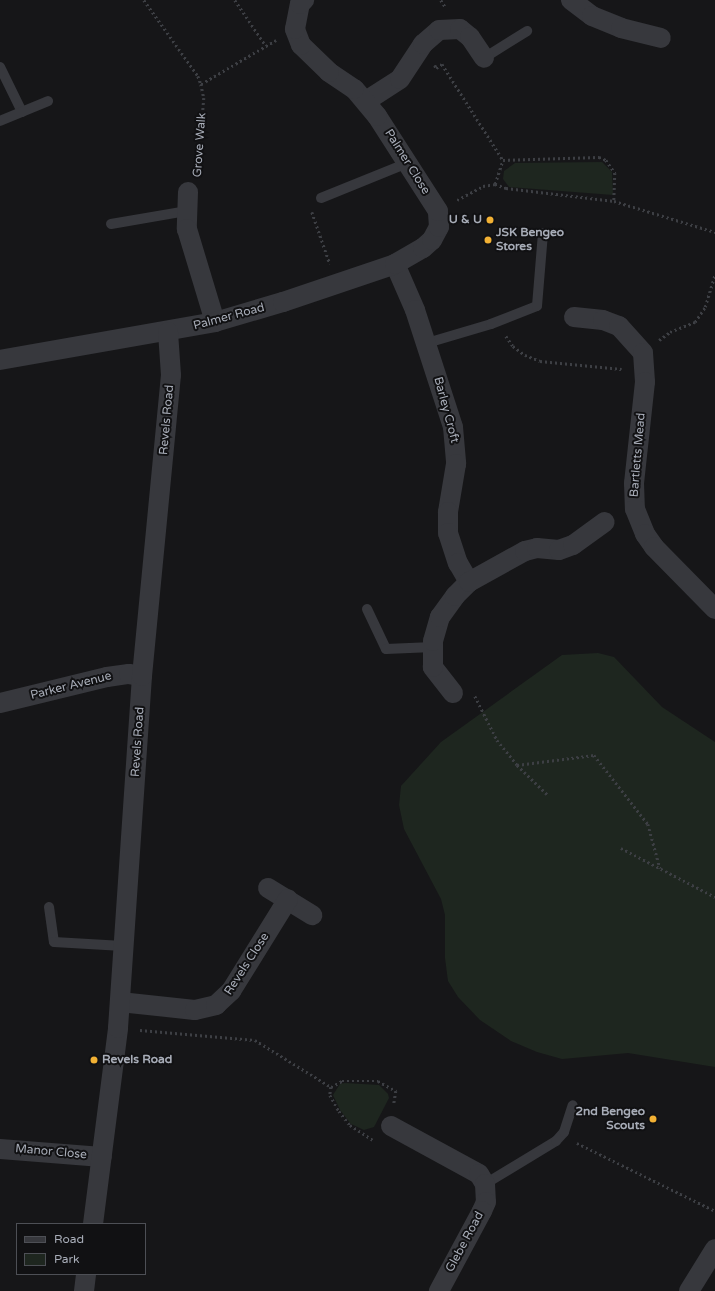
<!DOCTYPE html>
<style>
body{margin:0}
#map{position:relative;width:715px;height:1291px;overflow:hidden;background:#161618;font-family:"Varela Round",sans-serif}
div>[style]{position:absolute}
.green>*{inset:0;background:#1e261f}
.path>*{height:2.5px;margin-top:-1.25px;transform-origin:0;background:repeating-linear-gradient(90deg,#3d3f44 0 2px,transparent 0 5px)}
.service>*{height:10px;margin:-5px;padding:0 5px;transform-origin:5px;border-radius:5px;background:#37383d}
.minor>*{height:20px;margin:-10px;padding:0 10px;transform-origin:10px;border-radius:10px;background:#37383d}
.dots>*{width:11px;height:11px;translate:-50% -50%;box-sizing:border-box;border:2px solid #111113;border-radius:50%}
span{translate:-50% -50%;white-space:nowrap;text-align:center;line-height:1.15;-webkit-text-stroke:4px #111113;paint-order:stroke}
.street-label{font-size:12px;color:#a8adb8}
.poi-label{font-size:12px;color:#a8adb8;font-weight:700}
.right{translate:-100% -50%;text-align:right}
.left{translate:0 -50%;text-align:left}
.legend{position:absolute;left:16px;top:1223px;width:130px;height:52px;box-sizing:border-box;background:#111113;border:1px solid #4d4f55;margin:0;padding:5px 7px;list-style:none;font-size:12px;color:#a8adb8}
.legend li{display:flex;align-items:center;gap:8px;height:20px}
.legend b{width:20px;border:1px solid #4d4f55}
</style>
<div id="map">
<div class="green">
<div style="clip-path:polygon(602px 162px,612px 172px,613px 195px,509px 187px,503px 179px,504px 171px,515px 163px)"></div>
<div style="clip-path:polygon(598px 653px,614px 657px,662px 707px,715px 742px,715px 1067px,628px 1053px,562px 1059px,537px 1052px,511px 1041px,480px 1020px,458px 997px,448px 981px,445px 958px,445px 915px,441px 899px,404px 829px,399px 805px,401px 786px,441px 742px,562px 655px)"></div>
<div style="clip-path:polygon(345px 1083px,379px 1085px,388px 1094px,389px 1098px,374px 1127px,364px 1130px,351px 1124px,340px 1110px,333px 1095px,340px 1084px)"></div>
</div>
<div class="path">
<div style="left:144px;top:0;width:93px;rotate:54.6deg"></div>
<div style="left:198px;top:76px;width:9px;rotate:69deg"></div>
<div style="left:201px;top:84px;width:14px;rotate:78deg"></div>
<div style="left:204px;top:98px;width:75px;rotate:94.6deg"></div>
<div style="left:235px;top:0;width:55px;rotate:56deg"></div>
<div style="left:441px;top:0;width:9px;rotate:58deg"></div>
<div style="left:435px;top:65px;width:3px;rotate:72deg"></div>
<div style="left:436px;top:68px;width:7px;rotate:-34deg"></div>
<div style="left:442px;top:64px;width:114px;rotate:57.6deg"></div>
<div style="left:201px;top:84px;width:87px;rotate:-30.4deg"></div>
<div style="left:495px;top:184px;width:25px;rotate:-72deg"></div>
<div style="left:503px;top:160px;width:96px;rotate:-1.8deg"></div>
<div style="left:599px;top:157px;width:8px;rotate:23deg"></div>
<div style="left:606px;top:160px;width:16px;rotate:55deg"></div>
<div style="left:615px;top:173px;width:28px;rotate:92deg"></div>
<div style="left:457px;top:200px;width:30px;rotate:-28deg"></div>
<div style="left:483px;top:186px;width:12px;rotate:-9deg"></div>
<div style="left:495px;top:184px;width:12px;rotate:20deg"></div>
<div style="left:506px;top:188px;width:109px;rotate:6.9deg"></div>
<div style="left:614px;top:201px;width:106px;rotate:17.1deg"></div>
<div style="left:312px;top:212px;width:55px;rotate:70.9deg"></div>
<div style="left:506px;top:336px;width:12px;rotate:55deg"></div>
<div style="left:513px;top:346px;width:15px;rotate:37deg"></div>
<div style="left:525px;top:355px;width:16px;rotate:22deg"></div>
<div style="left:540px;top:361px;width:82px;rotate:5.6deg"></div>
<div style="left:659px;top:340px;width:14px;rotate:-36deg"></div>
<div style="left:670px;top:332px;width:27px;rotate:-22deg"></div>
<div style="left:695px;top:322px;width:18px;rotate:-56deg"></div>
<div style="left:705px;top:307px;width:34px;rotate:-73deg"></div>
<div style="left:475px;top:696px;width:49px;rotate:63.4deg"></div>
<div style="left:497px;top:740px;width:32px;rotate:51deg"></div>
<div style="left:517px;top:765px;width:43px;rotate:44.1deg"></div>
<div style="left:517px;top:765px;width:78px;rotate:-7.4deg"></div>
<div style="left:594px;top:755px;width:88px;rotate:52deg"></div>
<div style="left:648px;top:824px;width:46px;rotate:74.7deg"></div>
<div style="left:621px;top:848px;width:106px;rotate:27.5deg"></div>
<div style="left:140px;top:1030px;width:115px;rotate:5deg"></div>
<div style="left:255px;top:1040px;width:89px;rotate:31.7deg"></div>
<div style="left:331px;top:1087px;width:13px;rotate:-29deg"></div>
<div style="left:342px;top:1081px;width:36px"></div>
<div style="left:378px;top:1081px;width:21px;rotate:29deg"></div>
<div style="left:396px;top:1091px;width:13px;rotate:99deg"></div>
<div style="left:331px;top:1087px;width:8px;rotate:97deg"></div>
<div style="left:330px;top:1095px;width:18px;rotate:61deg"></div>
<div style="left:339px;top:1111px;width:18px;rotate:52deg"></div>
<div style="left:350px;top:1125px;width:27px;rotate:33deg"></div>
<div style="left:577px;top:1143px;width:154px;rotate:26.2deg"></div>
</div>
<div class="service">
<div style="left:484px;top:58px;width:51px;rotate:-32.1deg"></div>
<div style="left:0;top:67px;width:50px;rotate:63.9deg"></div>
<div style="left:0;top:121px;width:52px;rotate:-22.6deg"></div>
<div style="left:321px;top:198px;width:93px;rotate:-22.1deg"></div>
<div style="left:111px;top:224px;width:76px;rotate:-9.8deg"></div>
<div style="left:427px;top:343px;width:67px;rotate:-16.5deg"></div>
<div style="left:491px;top:324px;width:49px;rotate:-21.4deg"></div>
<div style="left:537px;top:306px;width:73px;rotate:-85.3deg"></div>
<div style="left:367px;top:609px;width:44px;rotate:64.6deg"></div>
<div style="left:386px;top:649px;width:47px;rotate:-2.4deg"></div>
<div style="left:49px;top:907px;width:35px;rotate:82deg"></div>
<div style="left:54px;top:942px;width:69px;rotate:3.3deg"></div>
<div style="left:485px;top:1184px;width:83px;rotate:-31.2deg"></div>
<div style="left:556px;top:1141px;width:12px;rotate:-48deg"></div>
<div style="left:564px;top:1132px;width:28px;rotate:-72deg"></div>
</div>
<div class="minor">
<div style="left:571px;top:0;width:26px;rotate:37deg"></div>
<div style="left:592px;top:16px;width:31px;rotate:22deg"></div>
<div style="left:621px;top:28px;width:41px;rotate:14deg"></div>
<div style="left:366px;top:101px;width:40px;rotate:-32.9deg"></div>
<div style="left:400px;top:79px;width:42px;rotate:-56.7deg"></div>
<div style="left:423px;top:44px;width:21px;rotate:-41deg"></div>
<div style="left:439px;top:30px;width:21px;rotate:-3deg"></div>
<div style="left:460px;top:29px;width:13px;rotate:39deg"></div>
<div style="left:470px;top:37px;width:25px;rotate:56deg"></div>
<div style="left:188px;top:192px;width:37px;rotate:92deg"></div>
<div style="left:187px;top:229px;width:97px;rotate:73.2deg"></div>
<div style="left:395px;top:264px;width:50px;rotate:66.5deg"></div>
<div style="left:415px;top:310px;width:123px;rotate:72deg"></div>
<div style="left:453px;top:427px;width:37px;rotate:85deg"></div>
<div style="left:456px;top:464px;width:49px;rotate:99.5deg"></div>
<div style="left:448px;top:512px;width:21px;rotate:90deg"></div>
<div style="left:448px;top:533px;width:32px;rotate:72deg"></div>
<div style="left:458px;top:563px;width:22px;rotate:60deg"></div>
<div style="left:574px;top:317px;width:29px;rotate:6deg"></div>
<div style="left:603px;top:320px;width:17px;rotate:21deg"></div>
<div style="left:619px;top:326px;width:36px;rotate:48deg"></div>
<div style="left:643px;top:353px;width:29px;rotate:86deg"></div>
<div style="left:645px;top:382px;width:102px;rotate:96.2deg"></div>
<div style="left:634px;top:483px;width:26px;rotate:88deg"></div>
<div style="left:635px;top:509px;width:27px;rotate:68deg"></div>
<div style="left:645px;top:534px;width:16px;rotate:55deg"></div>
<div style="left:654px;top:547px;width:87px;rotate:45.5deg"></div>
<div style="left:0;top:360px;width:218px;rotate:-10deg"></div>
<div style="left:215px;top:322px;width:71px;rotate:-16.4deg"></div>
<div style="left:283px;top:302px;width:118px;rotate:-18.7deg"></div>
<div style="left:395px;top:264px;width:32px;rotate:-30deg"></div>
<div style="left:423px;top:248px;width:12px;rotate:-42deg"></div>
<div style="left:432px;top:240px;width:15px;rotate:-62deg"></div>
<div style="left:439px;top:227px;width:16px;rotate:-94deg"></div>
<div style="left:438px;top:211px;width:113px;rotate:-122.7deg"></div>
<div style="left:377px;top:116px;width:35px;rotate:-130deg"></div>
<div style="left:354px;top:89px;width:30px;rotate:-146deg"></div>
<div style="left:329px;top:72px;width:39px;rotate:-136deg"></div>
<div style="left:301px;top:45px;width:17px;rotate:-111deg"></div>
<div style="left:295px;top:29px;width:25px;rotate:-79deg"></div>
<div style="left:300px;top:4px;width:6px;rotate:-45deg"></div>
<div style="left:453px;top:693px;width:33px;rotate:-128deg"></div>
<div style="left:433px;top:667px;width:26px;rotate:-90deg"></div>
<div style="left:433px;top:641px;width:25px;rotate:-74deg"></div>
<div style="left:440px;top:617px;width:26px;rotate:-54deg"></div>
<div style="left:455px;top:596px;width:20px;rotate:-45deg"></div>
<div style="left:469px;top:582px;width:64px;rotate:-29deg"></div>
<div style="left:525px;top:551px;width:12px;rotate:-14deg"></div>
<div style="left:537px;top:548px;width:22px;rotate:5deg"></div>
<div style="left:559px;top:550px;width:15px;rotate:-20deg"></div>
<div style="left:573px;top:545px;width:39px;rotate:-36deg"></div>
<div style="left:0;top:703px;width:110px;rotate:-13.7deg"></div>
<div style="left:107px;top:677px;width:22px;rotate:-8deg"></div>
<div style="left:129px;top:674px;width:13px;rotate:9deg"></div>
<div style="left:268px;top:888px;width:52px;rotate:31.5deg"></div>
<div style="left:120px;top:1002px;width:75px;rotate:6.1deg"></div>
<div style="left:195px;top:1010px;width:22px;rotate:-13deg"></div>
<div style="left:216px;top:1005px;width:21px;rotate:-43deg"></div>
<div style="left:231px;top:991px;width:108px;rotate:-58.2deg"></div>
<div style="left:391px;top:1126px;width:100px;rotate:28.6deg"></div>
<div style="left:479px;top:1174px;width:12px;rotate:59deg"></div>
<div style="left:485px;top:1184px;width:18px;rotate:87deg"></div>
<div style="left:486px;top:1202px;width:10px;rotate:114deg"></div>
<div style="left:482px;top:1211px;width:91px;rotate:118.3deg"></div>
<div style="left:0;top:1149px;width:102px;rotate:4.5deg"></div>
<div style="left:93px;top:1224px;width:198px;rotate:-82.7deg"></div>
<div style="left:118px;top:1028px;width:353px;rotate:-86.1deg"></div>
<div style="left:142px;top:676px;width:302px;rotate:-84.5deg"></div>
<div style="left:171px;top:375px;width:43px;rotate:-94deg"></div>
<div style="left:84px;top:1291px;width:17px;rotate:-83deg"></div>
<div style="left:689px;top:1291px;width:49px;rotate:-58.2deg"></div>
</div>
<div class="dots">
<div style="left:490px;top:220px;background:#f2b134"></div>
<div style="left:488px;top:240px;background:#f2b134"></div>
<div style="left:94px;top:1060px;background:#f2b134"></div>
<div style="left:653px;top:1119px;background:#f2b134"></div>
</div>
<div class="street-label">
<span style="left:200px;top:145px;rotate:-86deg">Grove Walk</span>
<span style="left:407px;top:162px;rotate:58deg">Palmer Close</span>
<span style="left:229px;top:317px;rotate:-15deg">Palmer Road</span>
<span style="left:446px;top:410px;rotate:75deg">Barley Croft</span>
<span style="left:167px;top:420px;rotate:-85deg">Revels Road</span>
<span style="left:638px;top:455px;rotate:-85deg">Bartletts Mead</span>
<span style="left:71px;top:686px;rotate:-14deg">Parker Avenue</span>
<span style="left:138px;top:742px;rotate:-86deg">Revels Road</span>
<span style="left:247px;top:964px;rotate:-57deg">Revels Close</span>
<span style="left:51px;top:1152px;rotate:5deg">Manor Close</span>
<span style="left:465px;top:1242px;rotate:-62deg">Glebe Road</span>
</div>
<div class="poi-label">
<span class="right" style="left:482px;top:220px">U &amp; U</span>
<span class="left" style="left:496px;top:240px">JSK Bengeo<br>Stores</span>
<span class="left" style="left:102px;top:1060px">Revels Road</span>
<span class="right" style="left:645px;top:1119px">2nd Bengeo<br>Scouts</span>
</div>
<ul class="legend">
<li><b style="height:5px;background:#37383d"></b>Road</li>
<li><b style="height:11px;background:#1e261f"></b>Park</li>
</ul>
</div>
